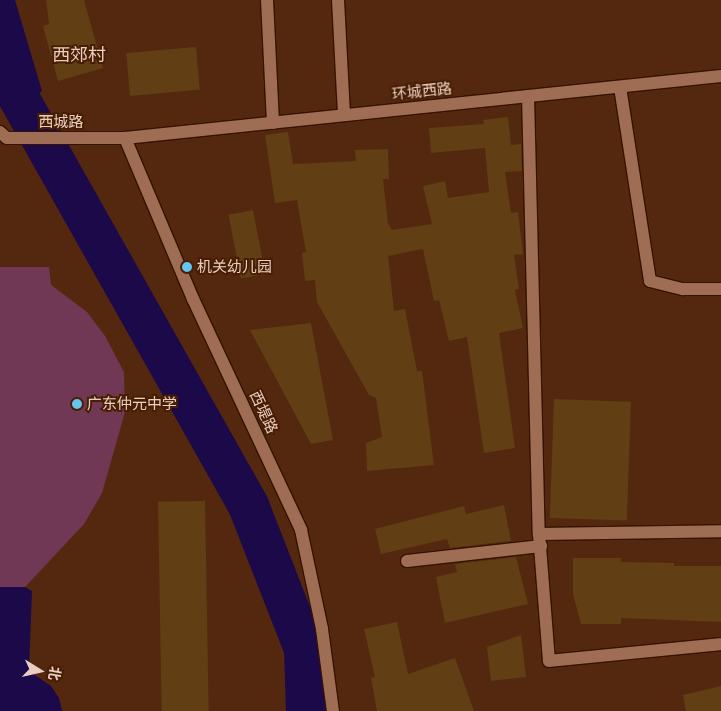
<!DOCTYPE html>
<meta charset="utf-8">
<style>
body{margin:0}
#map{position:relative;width:721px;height:711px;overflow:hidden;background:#54280e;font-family:Montserrat,"Noto Sans SC",sans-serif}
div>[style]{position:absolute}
.green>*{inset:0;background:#713856}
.water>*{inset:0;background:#1c0949}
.river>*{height:41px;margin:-20.5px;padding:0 20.5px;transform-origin:20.5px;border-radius:20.5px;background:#1c0949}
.building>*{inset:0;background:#613e13;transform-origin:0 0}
.roads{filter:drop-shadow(1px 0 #331301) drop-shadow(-1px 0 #331301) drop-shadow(0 1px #331301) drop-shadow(0 -1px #331301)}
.minor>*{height:12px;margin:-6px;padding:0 6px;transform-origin:6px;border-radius:6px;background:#9f6d53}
.dots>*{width:14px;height:14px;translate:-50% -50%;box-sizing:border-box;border:2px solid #481e03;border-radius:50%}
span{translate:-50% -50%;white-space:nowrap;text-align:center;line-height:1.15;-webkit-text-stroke:4px #481e03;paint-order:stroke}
.street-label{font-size:15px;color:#eacec0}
.poi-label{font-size:15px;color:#eacec0}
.left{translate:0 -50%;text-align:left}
.quarter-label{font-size:18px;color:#eacec0}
.north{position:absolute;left:15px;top:646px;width:50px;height:50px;-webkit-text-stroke:4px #481e03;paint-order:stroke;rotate:100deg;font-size:14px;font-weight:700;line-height:20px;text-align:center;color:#eacec0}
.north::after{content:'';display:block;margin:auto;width:18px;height:22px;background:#eacec0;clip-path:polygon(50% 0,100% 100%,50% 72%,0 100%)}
</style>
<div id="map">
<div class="green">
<div style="clip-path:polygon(0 267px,49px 267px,51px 285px,87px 312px,105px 336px,124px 372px,125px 412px,102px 493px,84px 524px,25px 587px,0 587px)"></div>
</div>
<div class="water">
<div style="clip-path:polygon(0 0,15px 0,42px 91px,9px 115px,0 104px)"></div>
<div style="clip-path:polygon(0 587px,25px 587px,32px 591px,29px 671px,51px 686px,59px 698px,62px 711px,0 711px)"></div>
</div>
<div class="river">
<div style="left:0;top:65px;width:505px;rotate:60.59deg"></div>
<div style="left:248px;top:505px;width:155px;rotate:68.7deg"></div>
<div style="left:304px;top:649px;width:62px;rotate:88.2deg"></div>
</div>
<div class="building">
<div style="clip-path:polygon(46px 0,84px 0,103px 68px,58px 81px,43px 26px,49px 24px)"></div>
<div style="left:196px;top:47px;width:43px;height:70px;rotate:85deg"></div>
<div style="clip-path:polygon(508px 117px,511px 145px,521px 144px,522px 171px,505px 172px,511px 213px,518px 212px,523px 254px,514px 255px,519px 289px,515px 290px,523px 328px,499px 333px,515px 448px,484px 453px,467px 337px,449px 341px,439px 300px,434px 301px,423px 249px,388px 256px,394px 311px,405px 309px,417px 371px,422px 371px,434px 465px,367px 471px,366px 443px,382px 437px,376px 398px,369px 395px,317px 302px,315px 280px,305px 281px,302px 253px,306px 252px,297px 200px,275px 203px,265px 135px,288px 132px,293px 164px,356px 161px,355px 150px,388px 149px,389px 179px,383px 179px,388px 223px,392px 230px,432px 224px,423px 186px,445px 181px,448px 198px,489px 192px,485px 148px,431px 153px,429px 128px,484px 124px,483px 120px)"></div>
<div style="left:253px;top:210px;width:65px;height:25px;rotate:79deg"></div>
<div style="clip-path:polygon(311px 323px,333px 440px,311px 444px,250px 330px)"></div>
<div style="left:554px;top:399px;width:77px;height:119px;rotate:2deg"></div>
<div style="left:205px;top:501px;width:210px;height:47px;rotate:89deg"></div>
<div style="clip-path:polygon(504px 505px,511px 541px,450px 548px,447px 539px,381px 554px,375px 529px,464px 506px,466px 514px)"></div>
<div style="clip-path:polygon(516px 557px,528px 604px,445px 623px,436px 577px,457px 572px,455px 564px)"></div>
<div style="clip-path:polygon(573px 558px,621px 558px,621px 562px,674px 563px,674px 566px,721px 566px,721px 622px,621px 618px,621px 624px,581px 624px,573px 594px)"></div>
<div style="clip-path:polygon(397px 622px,408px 674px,455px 658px,474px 711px,377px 711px,371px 678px,375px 677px,364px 629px)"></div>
<div style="clip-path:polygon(521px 635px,526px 677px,491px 681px,487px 647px)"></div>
<div style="clip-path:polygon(721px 686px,721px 711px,686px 711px,683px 695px)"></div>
</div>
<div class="roads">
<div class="minor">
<div style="left:267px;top:0;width:123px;rotate:87.2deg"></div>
<div style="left:338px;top:0;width:115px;rotate:87deg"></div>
<div style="left:620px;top:87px;width:196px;rotate:81.2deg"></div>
<div style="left:650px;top:281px;width:34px;rotate:14deg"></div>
<div style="left:683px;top:289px;width:38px"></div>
<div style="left:528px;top:96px;width:438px;rotate:88.6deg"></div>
<div style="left:539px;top:534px;width:127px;rotate:85.5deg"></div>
<div style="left:549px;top:661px;width:173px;rotate:-5.6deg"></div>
<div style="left:0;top:132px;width:9px;rotate:41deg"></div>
<div style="left:7px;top:138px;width:118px"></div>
<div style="left:125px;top:138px;width:599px;rotate:-5.94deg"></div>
<div style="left:125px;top:138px;width:175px;rotate:67.1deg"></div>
<div style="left:193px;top:299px;width:255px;rotate:64.9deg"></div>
<div style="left:301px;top:530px;width:101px;rotate:78deg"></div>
<div style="left:322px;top:629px;width:83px;rotate:82.4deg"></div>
<div style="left:539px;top:534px;width:182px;rotate:-0.9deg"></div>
<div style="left:407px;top:561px;width:135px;rotate:-6.4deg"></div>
</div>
</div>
<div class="dots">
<div style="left:187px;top:267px;background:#64c5ee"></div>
<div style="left:77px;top:404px;background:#64c5ee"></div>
</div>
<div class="street-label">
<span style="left:422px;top:91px;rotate:-6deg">环城西路</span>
<span style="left:61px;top:122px">西城路</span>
<span style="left:264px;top:412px;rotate:65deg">西堤路</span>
</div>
<div class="poi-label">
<span class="left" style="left:197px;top:267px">机关幼儿园</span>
<span class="left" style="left:87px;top:404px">广东仲元中学</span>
</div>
<div class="quarter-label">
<span style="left:79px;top:55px">西郊村</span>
</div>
<div class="north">北</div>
</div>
